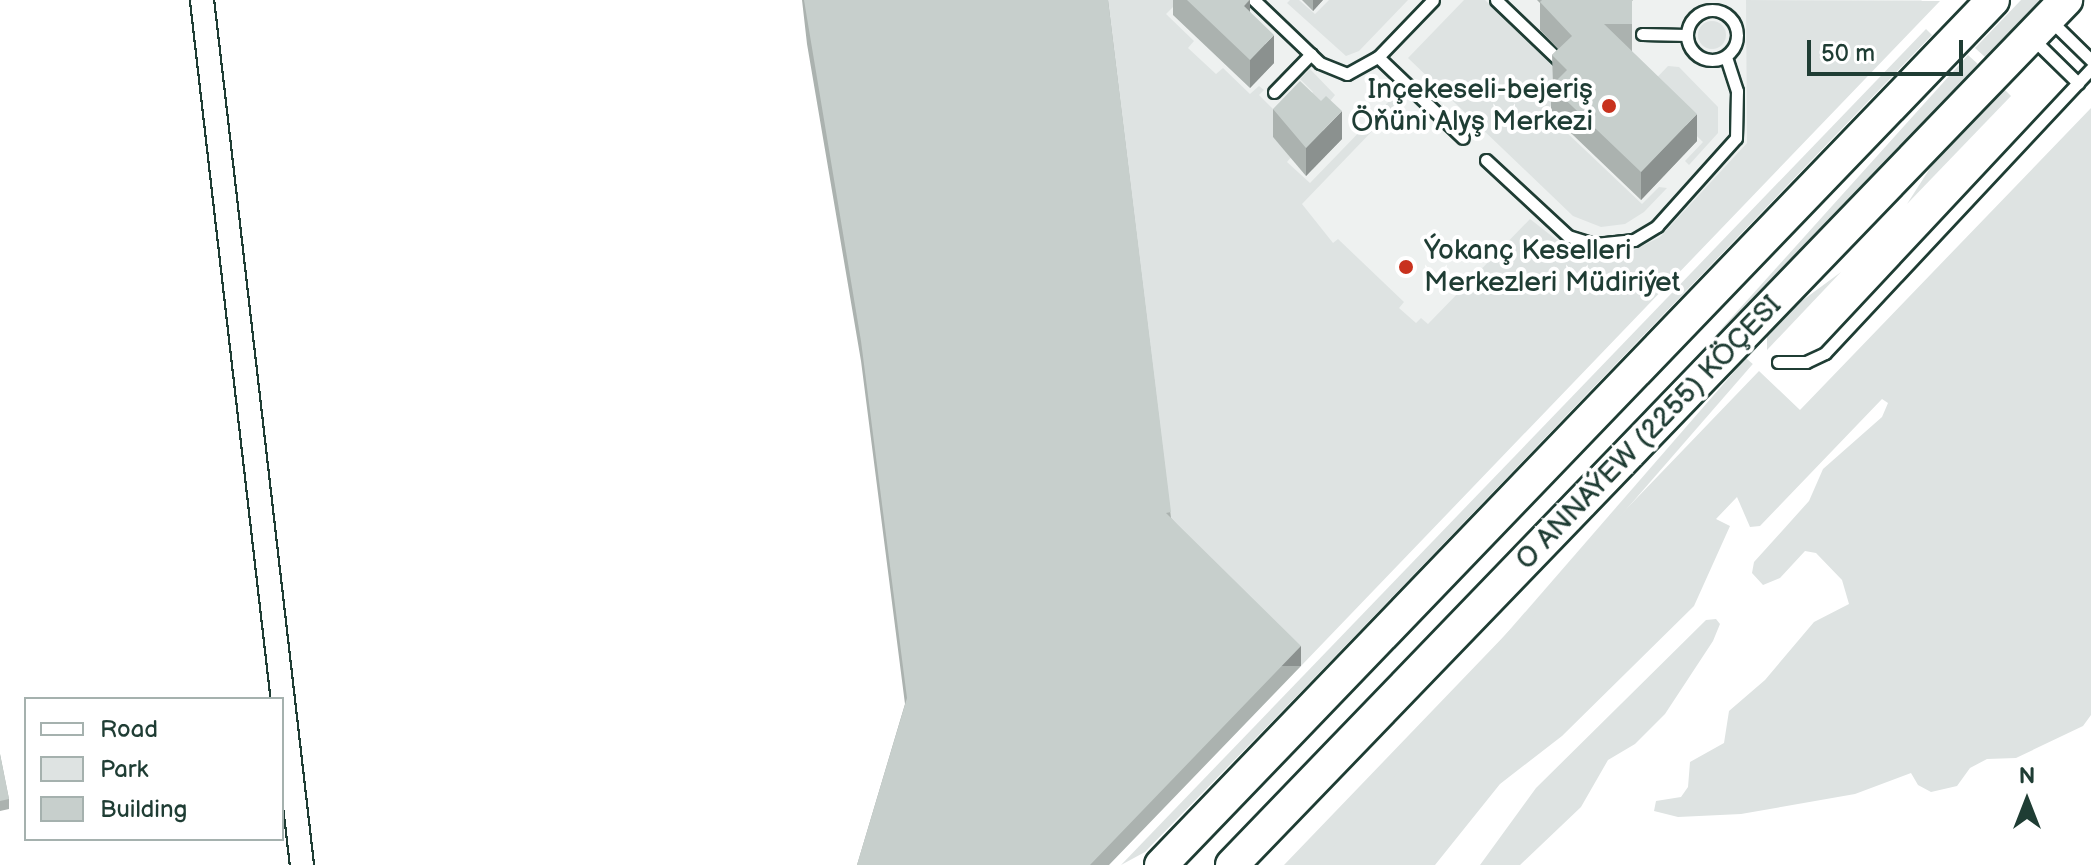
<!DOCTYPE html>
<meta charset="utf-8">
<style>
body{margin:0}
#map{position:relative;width:2091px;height:865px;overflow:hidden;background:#fff;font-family:"Balsamiq Sans",sans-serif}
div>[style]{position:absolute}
.built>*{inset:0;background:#eef1f0}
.green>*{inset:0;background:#dee3e2;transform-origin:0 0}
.round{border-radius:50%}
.roads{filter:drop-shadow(2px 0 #1f3d34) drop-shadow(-2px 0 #1f3d34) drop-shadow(0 2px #1f3d34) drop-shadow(0 -2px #1f3d34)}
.service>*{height:11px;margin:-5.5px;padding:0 5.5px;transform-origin:5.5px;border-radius:5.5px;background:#fff}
.service>.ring{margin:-5.5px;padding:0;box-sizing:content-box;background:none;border:11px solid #fff;border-radius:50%}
.minor>*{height:22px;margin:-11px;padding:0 11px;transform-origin:11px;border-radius:11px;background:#fff}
.secondary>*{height:32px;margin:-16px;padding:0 16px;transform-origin:16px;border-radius:16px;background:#fff}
.wall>*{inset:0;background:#abb2af}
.shaded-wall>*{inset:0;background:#8b918f;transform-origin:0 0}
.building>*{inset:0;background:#c7cfcc}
.dots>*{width:22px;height:22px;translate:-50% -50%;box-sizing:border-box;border:4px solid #fff;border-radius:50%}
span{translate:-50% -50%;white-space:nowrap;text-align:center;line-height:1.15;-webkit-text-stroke:8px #fff;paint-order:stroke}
.poi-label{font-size:28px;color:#1f3d34}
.right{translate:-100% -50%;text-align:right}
.left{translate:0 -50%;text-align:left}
.street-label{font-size:28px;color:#1f3d34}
.legend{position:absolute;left:24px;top:697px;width:260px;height:144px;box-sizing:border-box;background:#fff;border:2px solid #a5b1ae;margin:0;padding:10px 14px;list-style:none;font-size:24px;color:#1f3d34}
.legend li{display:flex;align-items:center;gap:16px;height:40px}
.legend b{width:40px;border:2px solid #a5b1ae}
.north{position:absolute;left:1987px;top:761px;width:80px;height:80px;-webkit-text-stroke:6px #fff;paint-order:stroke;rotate:0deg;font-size:22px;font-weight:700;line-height:32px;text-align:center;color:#1f3d34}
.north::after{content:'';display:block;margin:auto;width:28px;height:36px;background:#1f3d34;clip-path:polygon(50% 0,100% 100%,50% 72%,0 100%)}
.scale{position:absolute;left:1807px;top:40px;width:156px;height:36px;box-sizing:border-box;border:4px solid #1f3d34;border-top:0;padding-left:10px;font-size:24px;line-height:28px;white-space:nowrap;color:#1f3d34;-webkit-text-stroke:6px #fff;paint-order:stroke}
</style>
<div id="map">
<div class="built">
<div style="clip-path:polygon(1115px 0,1922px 0,1298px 646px,1180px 533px)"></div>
</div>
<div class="green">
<div style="clip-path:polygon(1105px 0,1180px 0,1166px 14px,1194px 41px,1188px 48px,1216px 74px,1223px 68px,1250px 94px,1259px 86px,1264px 90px,1259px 95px,1286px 122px,1273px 137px,1292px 156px,1287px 162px,1310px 183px,1397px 93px,1403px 99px,1302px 204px,1333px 243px,1338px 239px,1404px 302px,1399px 308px,1416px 323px,1421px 318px,1428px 324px,1530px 219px,1567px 248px,1594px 256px,1624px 255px,1660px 237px,1747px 143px,1746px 0,1940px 1px,1301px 666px,1172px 538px)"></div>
<div style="clip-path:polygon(1290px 0,1299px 0,1315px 14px,1329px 0,1408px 0,1359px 51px,1346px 56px,1287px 3px)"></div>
<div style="clip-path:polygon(1464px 0,1485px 0,1560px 72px,1550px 83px,1561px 94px,1545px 112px,1642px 204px,1659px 187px,1667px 188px,1644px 212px,1625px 224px,1601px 227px,1573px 216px,1408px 58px)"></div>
<div style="clip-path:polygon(2021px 0,2040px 0,1985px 57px,1975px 48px)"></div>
<div class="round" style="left:1698px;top:21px;width:28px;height:28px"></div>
<div style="clip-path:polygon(1926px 29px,1932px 35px,1322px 670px,1145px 852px,1121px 865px)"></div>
<div style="left:1968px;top:55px;width:13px;height:1127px;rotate:42deg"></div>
<div style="clip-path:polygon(1668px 66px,1679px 67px,1718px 107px,1718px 133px,1689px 165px,1685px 161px,1703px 142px,1647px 88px)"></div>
<div style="clip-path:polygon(1310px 69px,1335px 95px,1315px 120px,1300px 106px,1313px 92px,1300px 79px)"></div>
<div style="clip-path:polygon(2004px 89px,2011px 96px,1907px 204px,1934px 162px)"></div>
<div style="clip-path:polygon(2091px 108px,2091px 715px,2083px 726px,2016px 758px,1987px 759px,1970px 768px,1957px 786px,1931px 792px,1918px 785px,1911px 773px,1855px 794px,1741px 814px,1678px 817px,1654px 811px,1656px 801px,1681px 797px,1688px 787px,1690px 762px,1724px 743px,1729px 711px,1765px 680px,1814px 622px,1849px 604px,1842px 580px,1816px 553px,1805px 551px,1780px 578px,1763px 585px,1752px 573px,1754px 562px,1809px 501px,1823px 469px,1882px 417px,1888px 403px,1882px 399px,1760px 526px,1750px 527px,1737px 497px,1716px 519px,1730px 526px,1694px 606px,1562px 736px,1500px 784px,1435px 865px,1284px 865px,1759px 371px,1800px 410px)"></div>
<div style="clip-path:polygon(1841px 272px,1767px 350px,1767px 336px,1799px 303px)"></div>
<div style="left:1746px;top:358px;width:9px;height:704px;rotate:41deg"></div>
<div style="clip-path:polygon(1716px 619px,1720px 624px,1713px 641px,1665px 714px,1635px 744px,1608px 760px,1581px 807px,1520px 865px,1480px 865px,1536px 788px,1706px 620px)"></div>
</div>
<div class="roads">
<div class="service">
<div style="left:1254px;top:0;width:91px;rotate:43.7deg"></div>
<div style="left:1320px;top:63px;width:29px;rotate:22deg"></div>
<div style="left:1347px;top:74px;width:35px;rotate:-29deg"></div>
<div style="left:1378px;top:57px;width:79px;rotate:-46deg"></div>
<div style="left:1496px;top:0;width:94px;rotate:43.7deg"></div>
<div class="ring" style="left:1687px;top:10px;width:39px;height:39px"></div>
<div style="left:2051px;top:21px;width:56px;rotate:44.3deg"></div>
<div style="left:1642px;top:34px;width:45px;rotate:1.3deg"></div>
<div style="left:2031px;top:37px;width:66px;rotate:44.4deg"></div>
<div style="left:1378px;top:57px;width:117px;rotate:43.6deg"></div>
<div style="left:1274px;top:92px;width:53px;rotate:-45.8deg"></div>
<div style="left:1486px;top:160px;width:112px;rotate:42.8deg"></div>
<div style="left:1568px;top:236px;width:28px;rotate:17deg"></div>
<div style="left:1595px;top:244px;width:39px;rotate:-6deg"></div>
<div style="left:1634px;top:240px;width:27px;rotate:-31deg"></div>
<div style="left:1657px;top:226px;width:118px;rotate:-48.1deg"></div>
<div style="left:1736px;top:138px;width:47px;rotate:-88.8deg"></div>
<div style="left:1737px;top:91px;width:36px;rotate:-108deg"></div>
<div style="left:1778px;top:362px;width:28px"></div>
<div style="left:1806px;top:362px;width:21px;rotate:-25deg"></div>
<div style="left:1825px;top:353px;width:389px;rotate:-46.9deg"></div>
</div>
<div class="minor">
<div style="left:202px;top:0;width:871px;rotate:83.41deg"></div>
</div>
<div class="secondary">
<div style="left:1161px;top:865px;width:1200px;rotate:-46.11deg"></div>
<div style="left:1232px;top:865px;width:1202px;rotate:-46.05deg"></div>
</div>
</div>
<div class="wall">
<div style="clip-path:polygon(802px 0,1108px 0,1171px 518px,1301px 666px,1109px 865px,857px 865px,905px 704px,861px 361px,807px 44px)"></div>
<div style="clip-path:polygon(1173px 0,1250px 0,1250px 12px,1274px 63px,1250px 88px,1173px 15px)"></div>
<div style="clip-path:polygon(1302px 0,1323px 0,1313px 11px)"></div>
<div style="clip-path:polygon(1537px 0,1633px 0,1632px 1px,1632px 52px,1697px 141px,1641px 200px,1551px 114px,1551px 86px,1553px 84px,1552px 55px,1558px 49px,1540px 30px,1540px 3px)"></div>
<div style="clip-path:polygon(1273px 109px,1342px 139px,1306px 176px,1273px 137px)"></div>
<div style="clip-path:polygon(0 754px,9px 799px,9px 809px,0 811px)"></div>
</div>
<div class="shaded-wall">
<div style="clip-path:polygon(1250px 0,1250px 27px,1244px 6px)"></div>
<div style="clip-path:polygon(1313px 0,1323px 0,1313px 11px)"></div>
<div style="clip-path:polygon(1274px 35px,1274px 63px,1250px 88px,1250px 60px)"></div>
<div style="clip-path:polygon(1342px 111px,1342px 139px,1306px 176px,1306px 148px)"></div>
<div style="clip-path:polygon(1697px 114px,1697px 141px,1641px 200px,1641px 172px)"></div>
<div style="left:1301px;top:646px;width:20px;height:304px;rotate:90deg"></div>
</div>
<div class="building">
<div style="clip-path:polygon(804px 0,1108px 0,1171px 512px,1166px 513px,1301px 646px,1090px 865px,857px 865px,907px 698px,861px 341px)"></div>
<div style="clip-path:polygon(1187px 0,1249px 0,1244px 6px,1274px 35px,1250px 60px)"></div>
<div style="clip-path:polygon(1542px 0,1632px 0,1632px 24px,1604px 24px,1697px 114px,1641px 172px,1551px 86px,1567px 70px,1552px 55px,1572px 36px,1540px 2px)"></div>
<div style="clip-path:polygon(1300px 81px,1321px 101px,1326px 96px,1342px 111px,1306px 148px,1273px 109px)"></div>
<div style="clip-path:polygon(0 754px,9px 799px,0 801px)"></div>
</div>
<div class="dots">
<div style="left:1609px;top:106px;background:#c8321e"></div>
<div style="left:1406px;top:267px;background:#c8321e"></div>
</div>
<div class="poi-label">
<span class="right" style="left:1593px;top:106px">Inçekeseli-bejeriş<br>Öňüni Alyş Merkezi</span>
<span class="left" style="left:1424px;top:267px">Ýokanç Keselleri<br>Merkezleri Müdiriýet</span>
</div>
<div class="street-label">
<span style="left:1649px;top:433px;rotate:-46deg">O ANNAÝEW (2255) KÖÇESI</span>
</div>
<ul class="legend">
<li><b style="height:10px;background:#fff"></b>Road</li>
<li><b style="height:22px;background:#dee3e2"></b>Park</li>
<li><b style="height:22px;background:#c7cfcc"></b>Building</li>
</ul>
<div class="north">N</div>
<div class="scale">50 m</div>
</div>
